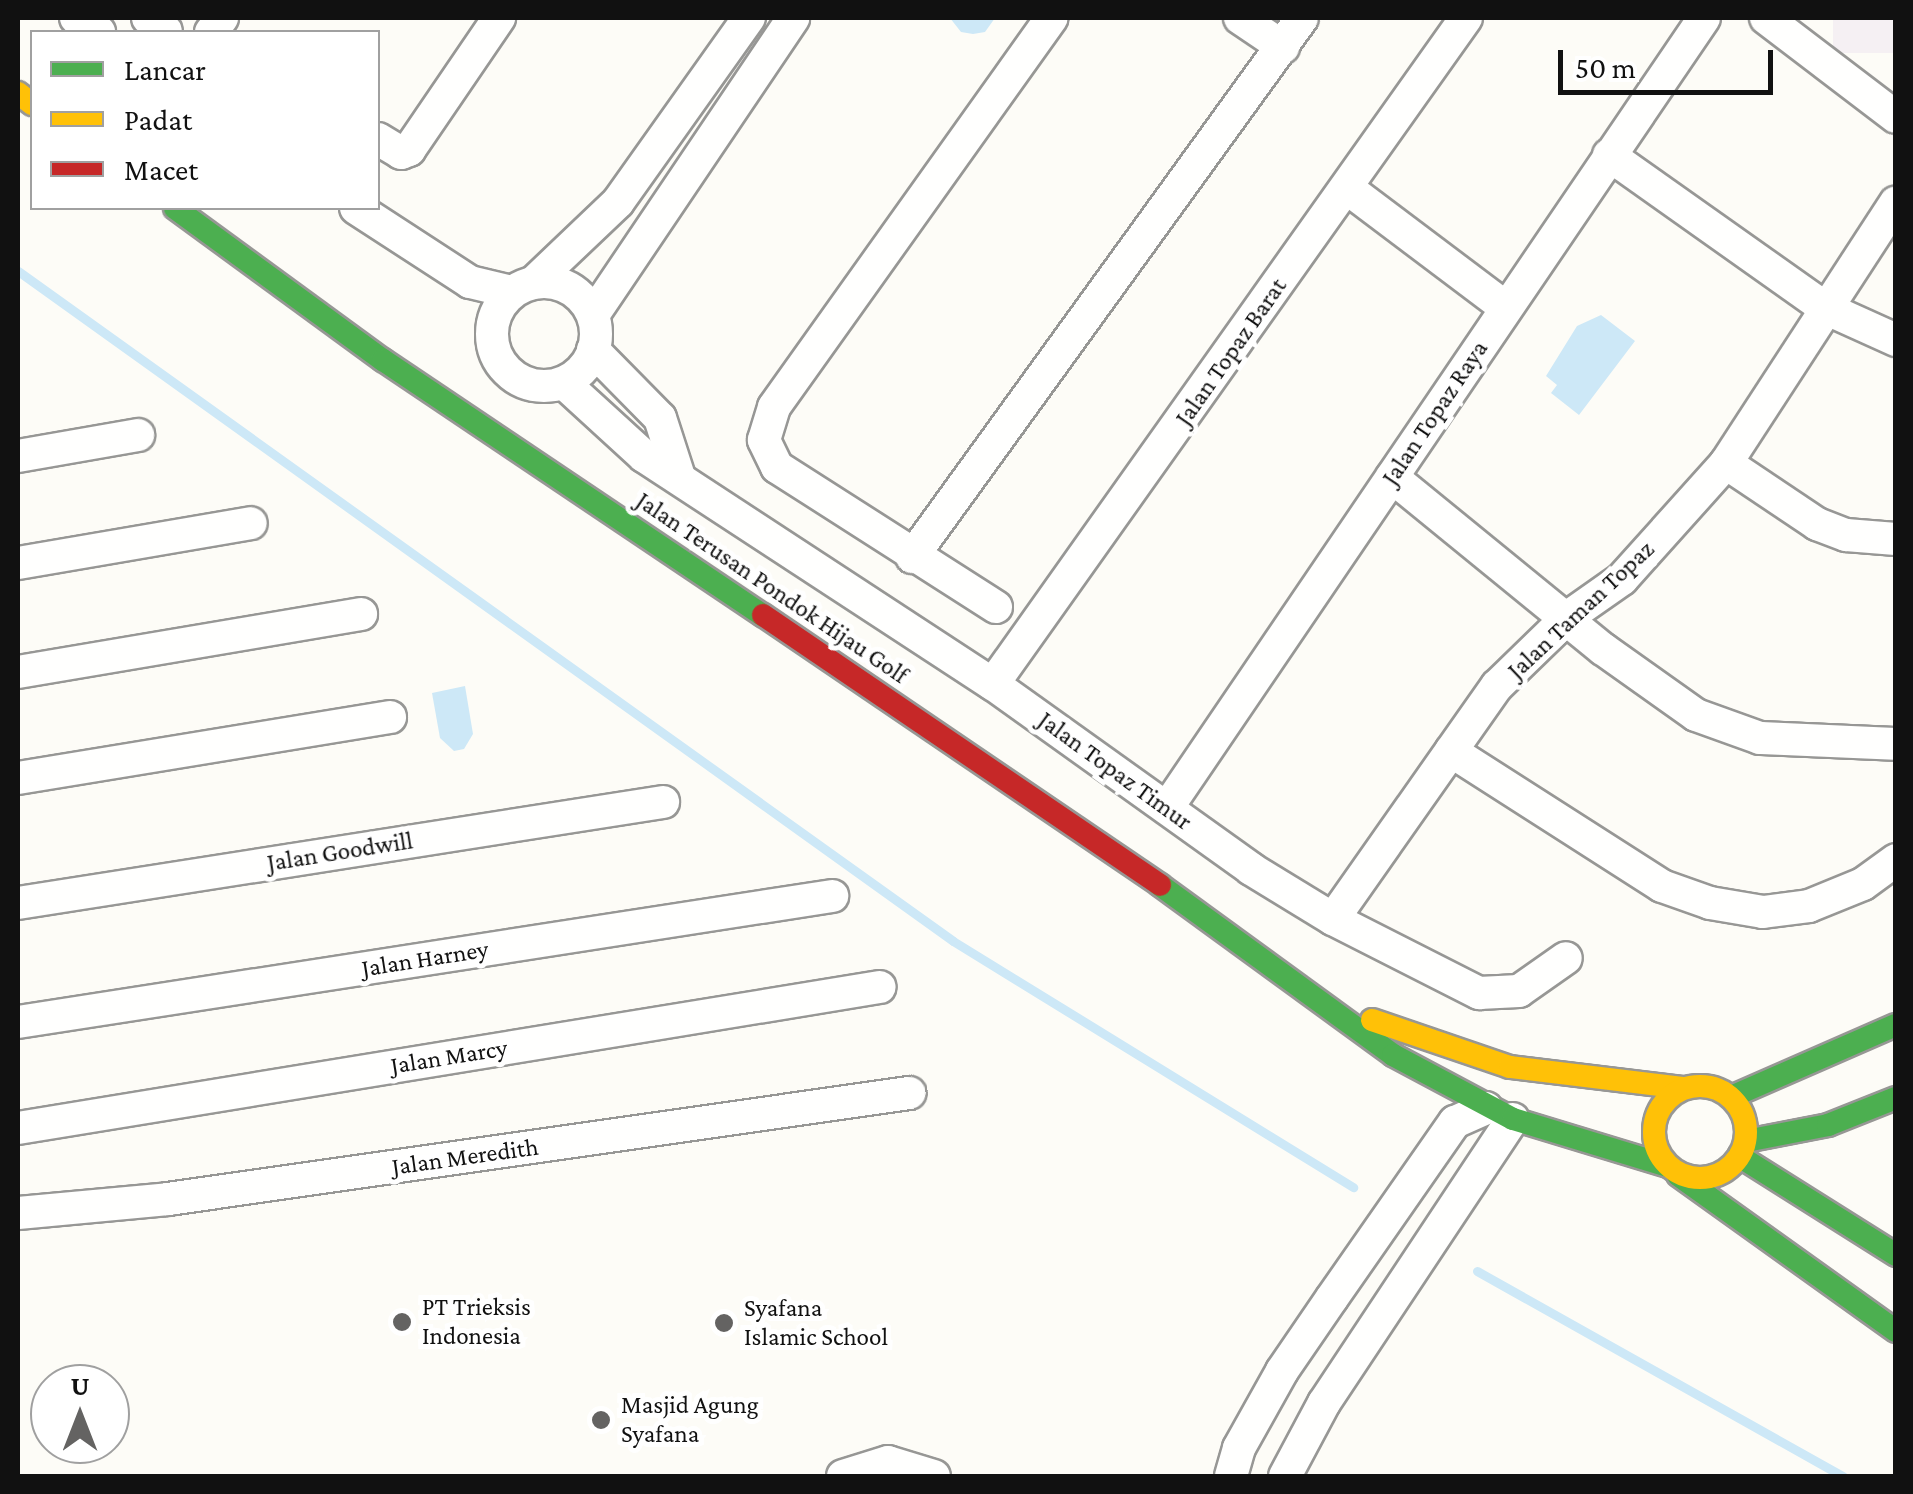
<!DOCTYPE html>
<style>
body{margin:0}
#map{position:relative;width:1913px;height:1494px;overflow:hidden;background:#fdfcf7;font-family:"Crimson Pro",serif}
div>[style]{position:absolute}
.industrial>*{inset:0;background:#f5f0f3;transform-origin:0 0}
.water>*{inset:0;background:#cde8f7}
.stream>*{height:9px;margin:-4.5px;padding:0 4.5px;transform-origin:4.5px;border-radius:4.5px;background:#cde8f7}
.roads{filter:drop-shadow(2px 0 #979795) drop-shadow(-2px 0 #979795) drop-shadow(0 2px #979795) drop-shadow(0 -2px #979795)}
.street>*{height:32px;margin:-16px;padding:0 16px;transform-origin:16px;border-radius:16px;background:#fffffe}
.street>.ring{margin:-16px;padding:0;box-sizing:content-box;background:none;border:32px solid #fffffe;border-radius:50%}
.fast>*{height:22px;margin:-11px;padding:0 11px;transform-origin:11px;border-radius:11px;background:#4caf50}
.slow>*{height:22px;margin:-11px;padding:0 11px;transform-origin:11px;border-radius:11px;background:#ffc107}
.slow>.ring{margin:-11px;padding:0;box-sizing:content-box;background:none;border:22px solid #ffc107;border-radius:50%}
.jam>*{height:22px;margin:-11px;padding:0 11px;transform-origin:11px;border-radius:11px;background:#c62828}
.dots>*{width:28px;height:28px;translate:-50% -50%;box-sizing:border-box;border:5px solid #fff;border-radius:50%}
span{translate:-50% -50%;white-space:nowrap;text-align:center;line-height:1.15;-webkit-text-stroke:10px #fff;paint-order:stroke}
.street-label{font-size:25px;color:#111}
.poi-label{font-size:25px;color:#111}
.left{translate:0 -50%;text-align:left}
.frame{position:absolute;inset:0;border:20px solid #111;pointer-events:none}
.legend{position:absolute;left:30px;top:30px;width:350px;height:180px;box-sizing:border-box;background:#fff;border:2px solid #a0a0a0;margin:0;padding:12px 18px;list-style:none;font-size:30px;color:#111}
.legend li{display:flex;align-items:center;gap:20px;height:50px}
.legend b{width:50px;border:2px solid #a0a0a0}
.north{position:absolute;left:30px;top:1364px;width:100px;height:100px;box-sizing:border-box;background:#fff;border:2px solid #a0a0a0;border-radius:50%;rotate:0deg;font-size:28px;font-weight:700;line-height:40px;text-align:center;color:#111}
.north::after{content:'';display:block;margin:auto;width:35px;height:45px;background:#646362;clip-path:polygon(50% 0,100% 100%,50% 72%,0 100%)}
.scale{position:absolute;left:1558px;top:50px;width:215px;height:45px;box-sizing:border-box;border:5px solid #111;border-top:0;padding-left:12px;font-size:30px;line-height:35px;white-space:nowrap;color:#111;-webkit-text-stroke:8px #fff;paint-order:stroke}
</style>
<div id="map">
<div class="industrial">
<div style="left:1833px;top:18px;width:62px;height:35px"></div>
</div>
<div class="water">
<div style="clip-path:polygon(950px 18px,995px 18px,985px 32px,973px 34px,961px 32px)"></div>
<div style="clip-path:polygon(1601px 315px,1635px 341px,1579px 415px,1551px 393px,1557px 385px,1546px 376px,1577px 326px)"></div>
<div style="clip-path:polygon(465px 686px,473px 734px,464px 749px,454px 751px,440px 738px,432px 693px)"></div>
</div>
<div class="stream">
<div style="left:18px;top:271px;width:1150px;rotate:35.62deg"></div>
<div style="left:953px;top:941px;width:470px;rotate:31.6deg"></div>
<div style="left:1477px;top:1271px;width:420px;rotate:29.3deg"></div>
</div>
<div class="roads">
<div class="street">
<div style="left:76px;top:18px;width:27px;rotate:31deg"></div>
<div style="left:148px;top:18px;width:22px;rotate:36deg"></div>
<div style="left:1240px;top:18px;width:52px;rotate:34deg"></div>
<div style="left:1766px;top:18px;width:163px;rotate:37.3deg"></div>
<div style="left:211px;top:32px;width:18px;rotate:-52deg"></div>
<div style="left:378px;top:139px;width:27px;rotate:31deg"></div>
<div style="left:401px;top:153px;width:9px;rotate:-21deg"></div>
<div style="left:409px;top:150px;width:160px;rotate:-55.7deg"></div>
<div style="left:1609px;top:155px;width:265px;rotate:35.3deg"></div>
<div style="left:1825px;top:308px;width:78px;rotate:24.3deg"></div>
<div style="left:1347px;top:188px;width:199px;rotate:37deg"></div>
<div style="left:356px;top:208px;width:136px;rotate:33deg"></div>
<div style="left:470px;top:282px;width:43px;rotate:13.4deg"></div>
<div class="ring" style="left:492px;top:282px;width:72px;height:72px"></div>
<div style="left:533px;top:283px;width:117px;rotate:-43.6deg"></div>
<div style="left:618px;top:202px;width:226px;rotate:-54.6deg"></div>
<div style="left:593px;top:315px;width:358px;rotate:-56deg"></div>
<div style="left:593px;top:350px;width:95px;rotate:45.4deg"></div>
<div style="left:660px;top:418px;width:62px;rotate:72.1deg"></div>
<div style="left:564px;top:383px;width:108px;rotate:42.4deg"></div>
<div style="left:644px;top:456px;width:417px;rotate:33.2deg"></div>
<div style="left:993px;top:684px;width:317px;rotate:35.6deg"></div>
<div style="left:1251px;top:869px;width:96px;rotate:31.4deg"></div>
<div style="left:1333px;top:919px;width:164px;rotate:26.9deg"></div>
<div style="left:1479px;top:993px;width:40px;rotate:-2.9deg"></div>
<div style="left:1519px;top:991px;width:57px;rotate:-35.1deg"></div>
<div style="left:18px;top:456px;width:122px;rotate:-9.9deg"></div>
<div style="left:1726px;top:463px;width:110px;rotate:33.8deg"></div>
<div style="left:1817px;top:524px;width:31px;rotate:21deg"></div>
<div style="left:1846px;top:535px;width:50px;rotate:4.6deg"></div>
<div style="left:1392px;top:477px;width:272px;rotate:39.2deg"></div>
<div style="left:1603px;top:649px;width:114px;rotate:35.4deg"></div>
<div style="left:1696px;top:715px;width:68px;rotate:19.8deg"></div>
<div style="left:1760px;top:738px;width:136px;rotate:2.5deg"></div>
<div style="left:912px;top:557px;width:665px;rotate:-54.11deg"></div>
<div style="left:18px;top:563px;width:236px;rotate:-9.7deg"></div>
<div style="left:996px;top:607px;width:260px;rotate:-147.4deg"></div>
<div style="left:777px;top:467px;width:30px;rotate:-116deg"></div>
<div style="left:764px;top:440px;width:34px;rotate:-73deg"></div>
<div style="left:774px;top:407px;width:478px;rotate:-54.5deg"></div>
<div style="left:18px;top:672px;width:348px;rotate:-9.6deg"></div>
<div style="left:993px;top:684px;width:817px;rotate:-54.62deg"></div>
<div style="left:1451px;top:751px;width:250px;rotate:32.6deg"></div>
<div style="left:1662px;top:886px;width:51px;rotate:19.5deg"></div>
<div style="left:1710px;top:903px;width:54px;rotate:9.6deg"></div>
<div style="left:1763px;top:912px;width:46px;rotate:-7.4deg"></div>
<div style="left:1809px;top:906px;width:58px;rotate:-22.2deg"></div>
<div style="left:1863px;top:884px;width:41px;rotate:-36deg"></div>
<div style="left:18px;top:778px;width:377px;rotate:-9.3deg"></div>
<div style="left:1167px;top:808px;width:955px;rotate:-55.79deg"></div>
<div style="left:18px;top:903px;width:653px;rotate:-8.9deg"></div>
<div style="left:1333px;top:919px;width:285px;rotate:-54.9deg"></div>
<div style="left:1497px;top:686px;width:99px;rotate:-44.2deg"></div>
<div style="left:1568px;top:617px;width:66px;rotate:-35.1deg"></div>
<div style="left:1622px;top:579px;width:156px;rotate:-48.1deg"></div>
<div style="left:1726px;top:463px;width:311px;rotate:-56.9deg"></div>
<div style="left:18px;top:1022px;width:824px;rotate:-8.8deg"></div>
<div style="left:18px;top:1128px;width:873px;rotate:-9.29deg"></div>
<div style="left:18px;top:1213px;width:151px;rotate:-5.3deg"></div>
<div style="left:168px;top:1199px;width:749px;rotate:-8.14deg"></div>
<div style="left:843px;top:1476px;width:47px;rotate:-17.3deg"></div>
<div style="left:888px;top:1462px;width:48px;rotate:16.9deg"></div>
<div style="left:1231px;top:1476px;width:29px;rotate:-74deg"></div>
<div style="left:1239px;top:1448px;width:88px;rotate:-60.8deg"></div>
<div style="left:1282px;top:1371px;width:88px;rotate:-55.6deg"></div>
<div style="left:1332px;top:1298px;width:215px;rotate:-55.1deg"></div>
<div style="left:1455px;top:1122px;width:34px;rotate:-24deg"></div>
<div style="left:1285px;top:1476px;width:83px;rotate:-61.9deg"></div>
<div style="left:1324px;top:1403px;width:341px;rotate:-56.4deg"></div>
</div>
<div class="fast">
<div style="left:175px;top:208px;width:258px;rotate:36.2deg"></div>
<div style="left:383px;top:360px;width:458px;rotate:33.9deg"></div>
<div style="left:1160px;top:885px;width:288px;rotate:36.1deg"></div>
<div style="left:1393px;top:1055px;width:136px;rotate:28.1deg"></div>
<div style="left:1513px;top:1119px;width:162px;rotate:16.9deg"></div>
<div style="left:1731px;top:1097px;width:180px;rotate:-23.6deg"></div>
<div style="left:1746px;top:1141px;width:84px;rotate:-11deg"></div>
<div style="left:1828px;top:1125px;width:73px;rotate:-21.7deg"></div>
<div style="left:1739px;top:1156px;width:186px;rotate:32.2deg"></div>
<div style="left:1678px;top:1175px;width:268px;rotate:35.6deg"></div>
</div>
<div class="slow">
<div style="left:18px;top:93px;width:18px;rotate:38deg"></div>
<div style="left:1372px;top:1020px;width:146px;rotate:18.8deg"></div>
<div style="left:1510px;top:1067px;width:175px;rotate:6.9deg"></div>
<div class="ring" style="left:1654px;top:1086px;width:70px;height:70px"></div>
</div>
<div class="jam">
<div style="left:763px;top:615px;width:480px;rotate:34.2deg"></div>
</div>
</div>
<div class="dots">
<div style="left:402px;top:1322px;background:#646362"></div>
<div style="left:724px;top:1323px;background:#646362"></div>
<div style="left:601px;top:1420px;background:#646362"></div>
</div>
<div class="street-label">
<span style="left:1231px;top:352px;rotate:-55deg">Jalan Topaz Barat</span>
<span style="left:1435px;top:413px;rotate:-56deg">Jalan Topaz Raya</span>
<span style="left:772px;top:588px;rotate:34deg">Jalan Terusan Pondok Hijau Golf</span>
<span style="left:1581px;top:610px;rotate:-43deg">Jalan Taman Topaz</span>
<span style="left:1115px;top:771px;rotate:36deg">Jalan Topaz Timur</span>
<span style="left:340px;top:852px;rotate:-9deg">Jalan Goodwill</span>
<span style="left:425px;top:959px;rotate:-9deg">Jalan Harney</span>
<span style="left:449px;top:1057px;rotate:-9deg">Jalan Marcy</span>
<span style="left:465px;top:1157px;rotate:-8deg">Jalan Meredith</span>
</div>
<div class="poi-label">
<span class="left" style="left:422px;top:1322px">PT Trieksis<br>Indonesia</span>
<span class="left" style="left:744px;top:1323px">Syafana<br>Islamic School</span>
<span class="left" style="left:621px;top:1420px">Masjid Agung<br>Syafana</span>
</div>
<div class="frame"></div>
<ul class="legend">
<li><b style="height:12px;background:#4caf50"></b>Lancar</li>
<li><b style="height:12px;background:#ffc107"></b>Padat</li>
<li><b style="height:12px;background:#c62828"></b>Macet</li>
</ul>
<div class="north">U</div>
<div class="scale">50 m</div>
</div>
